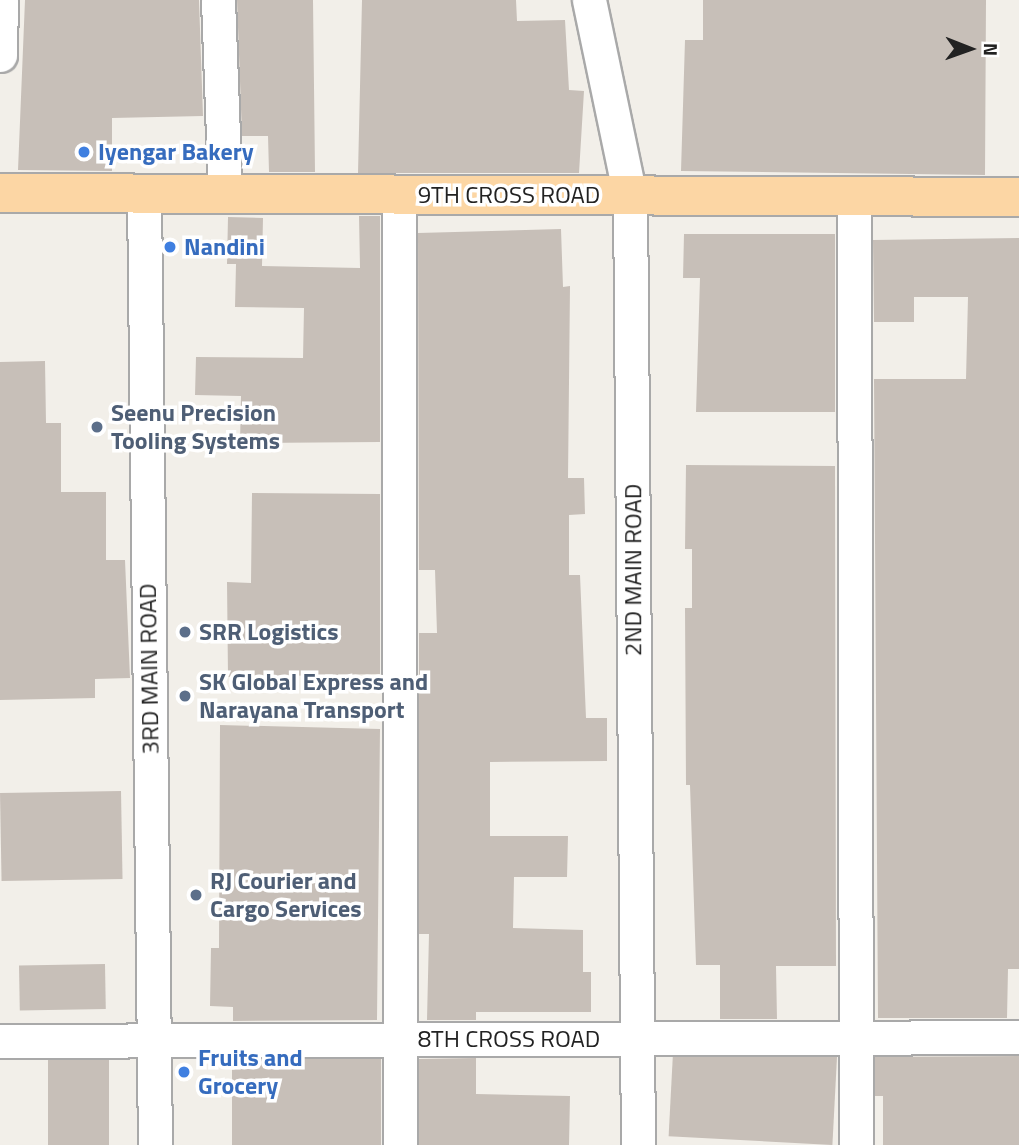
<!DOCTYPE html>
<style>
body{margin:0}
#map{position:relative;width:1019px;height:1145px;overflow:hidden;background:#f2efe9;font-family:"Titillium Web",sans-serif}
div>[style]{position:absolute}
.building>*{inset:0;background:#c7bfb8;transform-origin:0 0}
.roads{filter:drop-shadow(2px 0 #a9a9a9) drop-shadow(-2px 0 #a9a9a9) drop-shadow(0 2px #a9a9a9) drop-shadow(0 -2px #a9a9a9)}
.minor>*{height:33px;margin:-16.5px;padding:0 16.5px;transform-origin:16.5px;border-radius:16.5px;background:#fff}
.major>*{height:38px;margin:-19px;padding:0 19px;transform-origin:19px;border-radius:19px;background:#fcd6a4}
.dots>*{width:19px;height:19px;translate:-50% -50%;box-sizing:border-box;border:4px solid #fff;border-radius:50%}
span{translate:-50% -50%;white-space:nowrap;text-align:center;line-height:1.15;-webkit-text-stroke:7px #fff;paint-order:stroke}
.shop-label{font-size:24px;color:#366cbe;font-weight:700}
.left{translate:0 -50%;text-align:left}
.street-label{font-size:24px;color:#222}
.service-label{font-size:24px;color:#4e5e75;font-weight:700}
.north{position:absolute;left:935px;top:14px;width:70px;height:70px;-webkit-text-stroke:5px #fff;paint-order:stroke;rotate:91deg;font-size:19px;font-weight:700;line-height:28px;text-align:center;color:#222}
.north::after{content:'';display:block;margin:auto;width:24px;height:32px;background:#222;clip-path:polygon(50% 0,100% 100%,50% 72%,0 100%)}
</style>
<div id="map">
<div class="building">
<div style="clip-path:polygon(25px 0,199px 0,203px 116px,112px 118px,112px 171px,18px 170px)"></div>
<div style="clip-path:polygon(237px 0,313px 0,315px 172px,269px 172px,268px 136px,242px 136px)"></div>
<div style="clip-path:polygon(362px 0,516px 0,517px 21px,565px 20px,569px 90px,584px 91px,579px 173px,358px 173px)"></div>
<div style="clip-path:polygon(703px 0,986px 0,985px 175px,681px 171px,685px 40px,703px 40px)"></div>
<div style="clip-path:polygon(359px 216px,380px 216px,380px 442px,240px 443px,241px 396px,195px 395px,196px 357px,303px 358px,304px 308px,235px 307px,236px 264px,227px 264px,228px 217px,263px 218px,262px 266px,360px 268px)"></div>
<div style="clip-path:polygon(561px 229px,563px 287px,570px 286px,568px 478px,584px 478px,585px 514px,569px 515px,569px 575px,580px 575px,586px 718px,607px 718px,607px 761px,490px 762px,490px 836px,568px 836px,567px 877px,514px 877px,513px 928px,583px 930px,583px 972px,591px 972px,591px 1012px,476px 1012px,476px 1020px,427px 1020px,429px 934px,419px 934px,419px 633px,437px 633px,435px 570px,419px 570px,418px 233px)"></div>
<div style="clip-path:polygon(684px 234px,835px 234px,835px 412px,696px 412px,700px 278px,683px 278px)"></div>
<div style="clip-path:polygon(1019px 238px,1019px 969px,1008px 969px,1007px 1018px,878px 1018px,874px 379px,966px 379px,968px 297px,914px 297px,914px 322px,874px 322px,873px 240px)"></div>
<div style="clip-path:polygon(45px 361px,46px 423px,61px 423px,61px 492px,106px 492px,106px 560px,125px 560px,130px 678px,95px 679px,95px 698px,0 700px,0 362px)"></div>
<div style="clip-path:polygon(686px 465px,835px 466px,836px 966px,776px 966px,777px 1019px,720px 1019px,720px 965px,696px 965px,690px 785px,686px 785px,685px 608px,692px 608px,692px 549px,685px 549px)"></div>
<div style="clip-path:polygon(252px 493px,380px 494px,380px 674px,228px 677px,227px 582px,251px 583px)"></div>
<div style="clip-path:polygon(220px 725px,380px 729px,377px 1020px,233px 1021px,233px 1007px,210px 1006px,211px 948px,219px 948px)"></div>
<div style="left:121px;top:791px;width:88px;height:121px;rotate:89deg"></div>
<div style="left:105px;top:964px;width:45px;height:86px;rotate:89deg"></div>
<div style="clip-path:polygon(1019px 1056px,1019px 1145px,883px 1145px,883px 1096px,875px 1096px,875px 1057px)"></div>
<div style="left:837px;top:1057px;width:88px;height:164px;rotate:93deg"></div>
<div style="clip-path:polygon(476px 1058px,476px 1094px,570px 1096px,569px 1145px,419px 1145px,419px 1059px)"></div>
<div style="left:232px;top:1059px;width:149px;height:86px"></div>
<div style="left:48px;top:1060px;width:61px;height:85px"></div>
</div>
<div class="roads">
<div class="minor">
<div style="left:218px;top:0;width:194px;rotate:87.9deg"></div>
<div style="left:589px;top:0;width:200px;rotate:78.2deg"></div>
<div style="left:630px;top:196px;width:949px;rotate:89.52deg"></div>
<div style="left:0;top:55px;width:55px;rotate:-89deg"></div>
<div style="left:144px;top:193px;width:952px;rotate:89.34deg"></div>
<div style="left:399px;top:195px;width:950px;rotate:89.94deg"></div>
<div style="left:854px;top:197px;width:948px;rotate:89.88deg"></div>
<div style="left:0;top:1041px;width:1019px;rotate:-0.22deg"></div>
</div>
<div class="major">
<div style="left:0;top:193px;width:1019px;rotate:0.22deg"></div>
</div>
</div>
<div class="dots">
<div style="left:84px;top:152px;background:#3f7fe0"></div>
<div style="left:170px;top:247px;background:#3f7fe0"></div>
<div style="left:97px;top:427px;background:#5c6f8a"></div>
<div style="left:185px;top:632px;background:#5c6f8a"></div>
<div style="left:185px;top:696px;background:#5c6f8a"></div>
<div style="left:196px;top:895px;background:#5c6f8a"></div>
<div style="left:184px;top:1072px;background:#3f7fe0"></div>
</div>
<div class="shop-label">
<span class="left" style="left:98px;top:152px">Iyengar Bakery</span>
<span class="left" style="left:184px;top:247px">Nandini</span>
<span class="left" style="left:198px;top:1072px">Fruits and<br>Grocery</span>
</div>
<div class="street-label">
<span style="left:509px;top:195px">9TH CROSS ROAD</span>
<span style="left:633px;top:570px;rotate:-90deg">2ND MAIN ROAD</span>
<span style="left:149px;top:669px;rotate:-91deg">3RD MAIN ROAD</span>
<span style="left:509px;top:1039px">8TH CROSS ROAD</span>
</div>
<div class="service-label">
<span class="left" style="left:111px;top:427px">Seenu Precision<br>Tooling Systems</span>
<span class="left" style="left:199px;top:632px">SRR Logistics</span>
<span class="left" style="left:199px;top:696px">SK Global Express and<br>Narayana Transport</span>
<span class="left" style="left:210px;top:895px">RJ Courier and<br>Cargo Services</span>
</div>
<div class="north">N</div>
</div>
